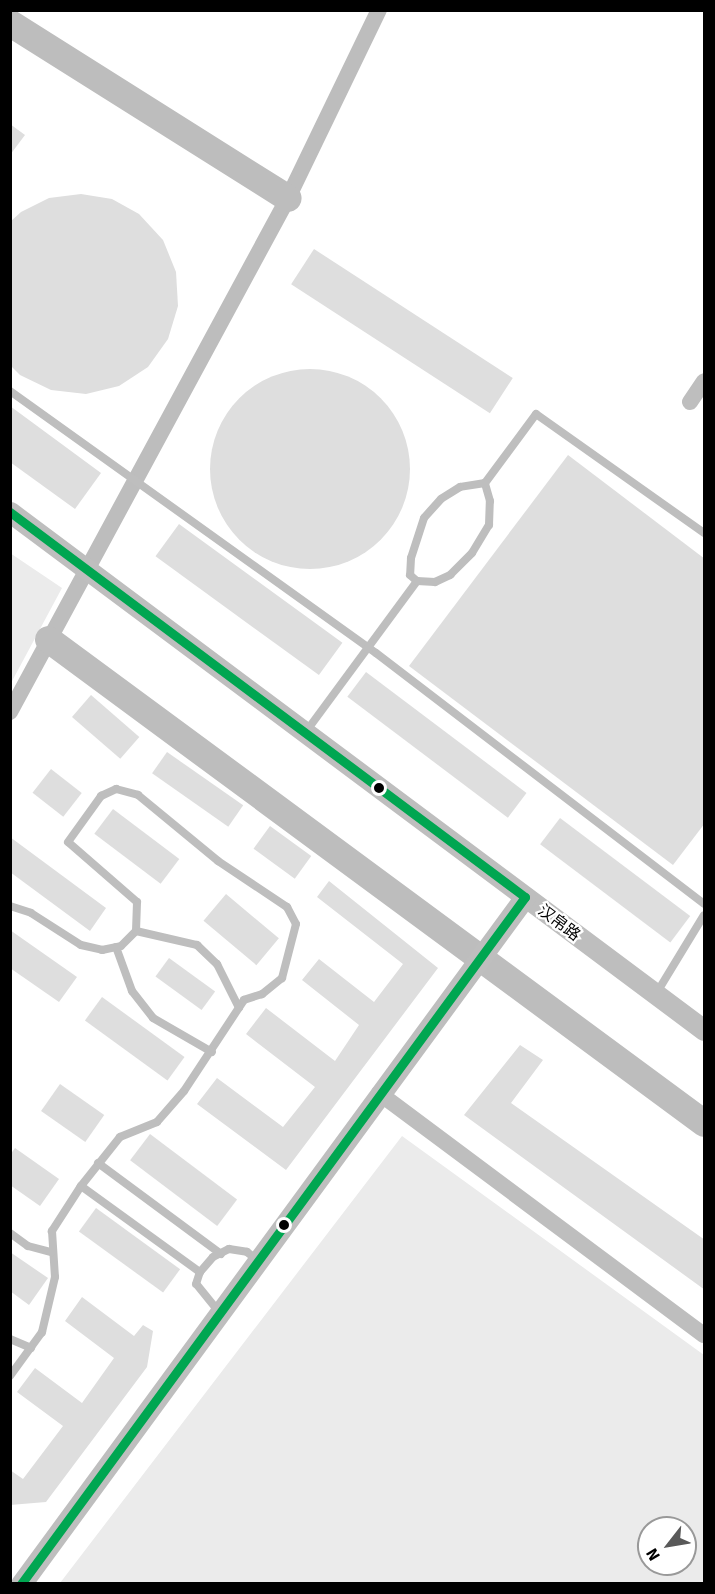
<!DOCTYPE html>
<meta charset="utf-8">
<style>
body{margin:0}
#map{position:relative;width:715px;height:1594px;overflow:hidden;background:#fff;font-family:Signika,"Noto Sans SC",sans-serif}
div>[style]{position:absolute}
.green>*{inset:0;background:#ebebeb}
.canal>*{height:16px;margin:-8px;padding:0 8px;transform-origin:8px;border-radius:8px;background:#bdbdbd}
.river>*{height:27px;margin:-13.5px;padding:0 13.5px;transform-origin:13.5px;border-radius:13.5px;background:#bdbdbd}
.building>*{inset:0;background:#dedede;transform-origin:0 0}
.round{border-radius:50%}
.service>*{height:8px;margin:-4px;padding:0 4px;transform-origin:4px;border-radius:4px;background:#bebebe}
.minor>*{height:16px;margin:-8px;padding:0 8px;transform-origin:8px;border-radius:8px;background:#bebebe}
.tertiary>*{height:21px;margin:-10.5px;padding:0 10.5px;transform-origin:10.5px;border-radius:10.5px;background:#bebebe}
.bus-1>*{height:9px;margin:-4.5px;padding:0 4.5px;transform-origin:4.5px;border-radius:4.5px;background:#00a651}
.dots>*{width:16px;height:16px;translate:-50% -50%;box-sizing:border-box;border:3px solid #fff;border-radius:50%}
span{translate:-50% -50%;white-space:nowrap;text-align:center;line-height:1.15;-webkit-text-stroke:4.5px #fff;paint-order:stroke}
.street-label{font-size:16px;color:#000}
.frame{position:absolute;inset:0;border:12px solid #000;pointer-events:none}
.north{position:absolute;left:637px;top:1516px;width:60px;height:60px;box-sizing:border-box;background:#fff;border:2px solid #999;border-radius:50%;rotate:239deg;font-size:16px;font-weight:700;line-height:24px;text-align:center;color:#000}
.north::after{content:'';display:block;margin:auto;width:21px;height:27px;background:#595959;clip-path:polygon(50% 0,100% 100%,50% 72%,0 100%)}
</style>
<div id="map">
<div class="green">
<div style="clip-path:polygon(10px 553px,62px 588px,11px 683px,10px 683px)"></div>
<div style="clip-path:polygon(evenodd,402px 1136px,704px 1355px,704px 1583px,60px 1583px,402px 1136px,649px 1528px,685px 1528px,685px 1564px,649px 1564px,649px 1528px)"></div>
</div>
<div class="canal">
<div style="left:10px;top:712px;width:584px;rotate:-61.59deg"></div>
<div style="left:288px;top:198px;width:209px;rotate:-64.2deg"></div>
</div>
<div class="river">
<div style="left:10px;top:23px;width:328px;rotate:32.2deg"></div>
<div style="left:48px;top:639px;width:815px;rotate:36.42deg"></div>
</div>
<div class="building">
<div style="clip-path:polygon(10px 124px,25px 135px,10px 155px)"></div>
<div style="clip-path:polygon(81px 194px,112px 199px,139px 214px,163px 240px,176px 272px,178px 306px,168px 339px,148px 367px,119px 386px,86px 394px,51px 390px,20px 375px,10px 365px,10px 222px,21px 212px,49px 198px)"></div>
<div style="left:314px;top:249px;width:237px;height:42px;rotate:33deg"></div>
<div class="round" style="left:210px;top:369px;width:200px;height:200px"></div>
<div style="clip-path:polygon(10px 406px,101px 473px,75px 509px,10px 462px)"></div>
<div style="clip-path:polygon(568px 455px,705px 559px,705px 823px,673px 865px,409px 666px)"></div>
<div style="left:179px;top:524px;width:202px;height:40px;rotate:36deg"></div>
<div style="left:366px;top:672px;width:201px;height:31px;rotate:37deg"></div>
<div style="left:91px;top:695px;width:64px;height:29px;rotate:41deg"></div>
<div style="left:167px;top:752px;width:93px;height:26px;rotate:35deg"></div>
<div style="left:51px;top:769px;width:39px;height:30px;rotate:38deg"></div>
<div style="left:113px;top:809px;width:83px;height:31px;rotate:37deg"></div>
<div style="left:560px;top:818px;width:163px;height:33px;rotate:37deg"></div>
<div style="left:270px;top:826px;width:51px;height:28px;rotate:36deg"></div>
<div style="clip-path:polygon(10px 837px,106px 908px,90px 931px,10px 872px)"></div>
<div style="clip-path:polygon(329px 881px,438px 968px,286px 1170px,197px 1104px,217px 1078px,283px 1127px,315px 1087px,246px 1034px,266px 1008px,335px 1061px,359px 1025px,302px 980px,319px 959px,374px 1002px,403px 964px,317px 897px)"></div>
<div style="left:226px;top:894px;width:69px;height:35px;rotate:40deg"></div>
<div style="clip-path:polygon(10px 930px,77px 977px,59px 1002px,10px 968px)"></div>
<div style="left:169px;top:958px;width:57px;height:23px;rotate:36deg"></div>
<div style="left:102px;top:997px;width:102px;height:29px;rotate:36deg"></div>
<div style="clip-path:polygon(520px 1045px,543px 1060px,511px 1103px,705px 1240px,705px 1290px,464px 1115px)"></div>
<div style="left:60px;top:1084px;width:54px;height:33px;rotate:35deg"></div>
<div style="left:150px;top:1134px;width:109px;height:33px;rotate:37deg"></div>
<div style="clip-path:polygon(15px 1148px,59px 1179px,40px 1206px,10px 1185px,10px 1155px)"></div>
<div style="left:96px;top:1208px;width:104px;height:29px;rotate:36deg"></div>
<div style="clip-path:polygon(10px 1252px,48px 1278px,29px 1305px,10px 1291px)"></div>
<div style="clip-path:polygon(82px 1297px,134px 1336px,143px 1325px,153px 1331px,147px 1367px,46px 1502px,10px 1505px,10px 1470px,23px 1479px,63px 1426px,17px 1392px,35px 1368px,82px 1403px,114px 1358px,65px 1321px)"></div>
</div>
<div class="service">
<div style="left:10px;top:391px;width:450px;rotate:35.6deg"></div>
<div style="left:376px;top:653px;width:413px;rotate:37.4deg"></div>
<div style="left:485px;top:483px;width:86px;rotate:-53.5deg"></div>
<div style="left:536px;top:414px;width:206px;rotate:35.3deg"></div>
<div style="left:305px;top:733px;width:189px;rotate:-53.6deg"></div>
<div style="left:417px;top:581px;width:18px;rotate:3deg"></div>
<div style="left:435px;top:582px;width:17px;rotate:-25deg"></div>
<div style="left:450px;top:575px;width:31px;rotate:-45deg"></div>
<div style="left:472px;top:553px;width:33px;rotate:-59deg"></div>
<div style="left:489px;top:525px;width:24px;rotate:-88deg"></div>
<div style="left:490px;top:501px;width:19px;rotate:-106deg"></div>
<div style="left:485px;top:483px;width:25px;rotate:171deg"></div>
<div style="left:460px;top:487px;width:22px;rotate:148deg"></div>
<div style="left:441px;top:499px;width:25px;rotate:132deg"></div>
<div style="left:424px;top:518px;width:42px;rotate:108deg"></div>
<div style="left:411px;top:558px;width:17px;rotate:93deg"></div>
<div style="left:410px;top:575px;width:9px;rotate:41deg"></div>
<div style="left:10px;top:906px;width:22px;rotate:18deg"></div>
<div style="left:31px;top:913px;width:59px;rotate:32.6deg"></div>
<div style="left:81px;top:945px;width:22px;rotate:13deg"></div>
<div style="left:102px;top:950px;width:19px;rotate:-12deg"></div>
<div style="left:121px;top:946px;width:21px;rotate:-45deg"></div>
<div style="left:136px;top:931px;width:29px;rotate:-88deg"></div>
<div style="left:137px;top:902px;width:91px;rotate:-139deg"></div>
<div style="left:68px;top:842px;width:57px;rotate:-54.3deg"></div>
<div style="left:101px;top:796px;width:17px;rotate:-25deg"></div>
<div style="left:116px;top:789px;width:23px;rotate:15deg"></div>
<div style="left:138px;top:795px;width:104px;rotate:39.5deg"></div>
<div style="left:218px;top:861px;width:83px;rotate:33.7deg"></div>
<div style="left:287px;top:907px;width:19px;rotate:62deg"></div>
<div style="left:296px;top:924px;width:56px;rotate:104.5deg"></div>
<div style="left:282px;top:978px;width:26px;rotate:141deg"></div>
<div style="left:262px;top:994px;width:19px;rotate:162deg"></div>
<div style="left:244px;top:1000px;width:109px;rotate:123.4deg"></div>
<div style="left:184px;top:1091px;width:41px;rotate:131.1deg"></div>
<div style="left:157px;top:1122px;width:40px;rotate:158deg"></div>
<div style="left:120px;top:1137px;width:63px;rotate:128.5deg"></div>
<div style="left:81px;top:1186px;width:54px;rotate:122.8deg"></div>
<div style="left:52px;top:1231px;width:46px;rotate:86.3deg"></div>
<div style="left:55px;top:1277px;width:57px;rotate:103.3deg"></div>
<div style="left:42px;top:1332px;width:54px;rotate:126deg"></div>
<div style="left:136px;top:931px;width:63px;rotate:12.9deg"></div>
<div style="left:197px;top:945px;width:28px;rotate:44deg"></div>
<div style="left:217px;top:964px;width:49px;rotate:63.4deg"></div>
<div style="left:116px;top:947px;width:47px;rotate:70deg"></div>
<div style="left:132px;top:991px;width:34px;rotate:52deg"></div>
<div style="left:153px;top:1018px;width:68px;rotate:30deg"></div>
<div style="left:656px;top:994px;width:92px;rotate:-58.7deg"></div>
<div style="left:98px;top:1163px;width:153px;rotate:36.5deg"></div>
<div style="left:81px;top:1186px;width:147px;rotate:35.9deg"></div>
<div style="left:10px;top:1233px;width:22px;rotate:36deg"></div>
<div style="left:28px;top:1246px;width:24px;rotate:15deg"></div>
<div style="left:219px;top:1312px;width:36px;rotate:-129deg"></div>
<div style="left:196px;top:1284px;width:13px;rotate:-72deg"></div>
<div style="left:200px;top:1272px;width:20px;rotate:-49deg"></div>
<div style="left:213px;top:1257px;width:18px;rotate:-27deg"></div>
<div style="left:229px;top:1249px;width:18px;rotate:9deg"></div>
<div style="left:247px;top:1252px;width:11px;rotate:38deg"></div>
<div style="left:10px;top:1339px;width:23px;rotate:23deg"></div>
</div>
<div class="minor">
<div style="left:690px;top:402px;width:25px;rotate:-56deg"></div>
<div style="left:379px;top:1093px;width:405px;rotate:36.7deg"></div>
</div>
<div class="tertiary">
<div style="left:10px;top:512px;width:866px;rotate:36.74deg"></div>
<div style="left:21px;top:1584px;width:852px;rotate:-53.74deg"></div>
</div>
<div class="bus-1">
<div style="left:10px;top:512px;width:643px;rotate:36.78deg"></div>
<div style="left:21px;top:1584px;width:852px;rotate:-53.74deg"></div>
</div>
<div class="dots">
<div style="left:379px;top:788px;background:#000"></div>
<div style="left:284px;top:1225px;background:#000"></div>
</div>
<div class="street-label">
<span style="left:559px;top:923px;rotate:37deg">汉帛路</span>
</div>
<div class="frame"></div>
<div class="north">N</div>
</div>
